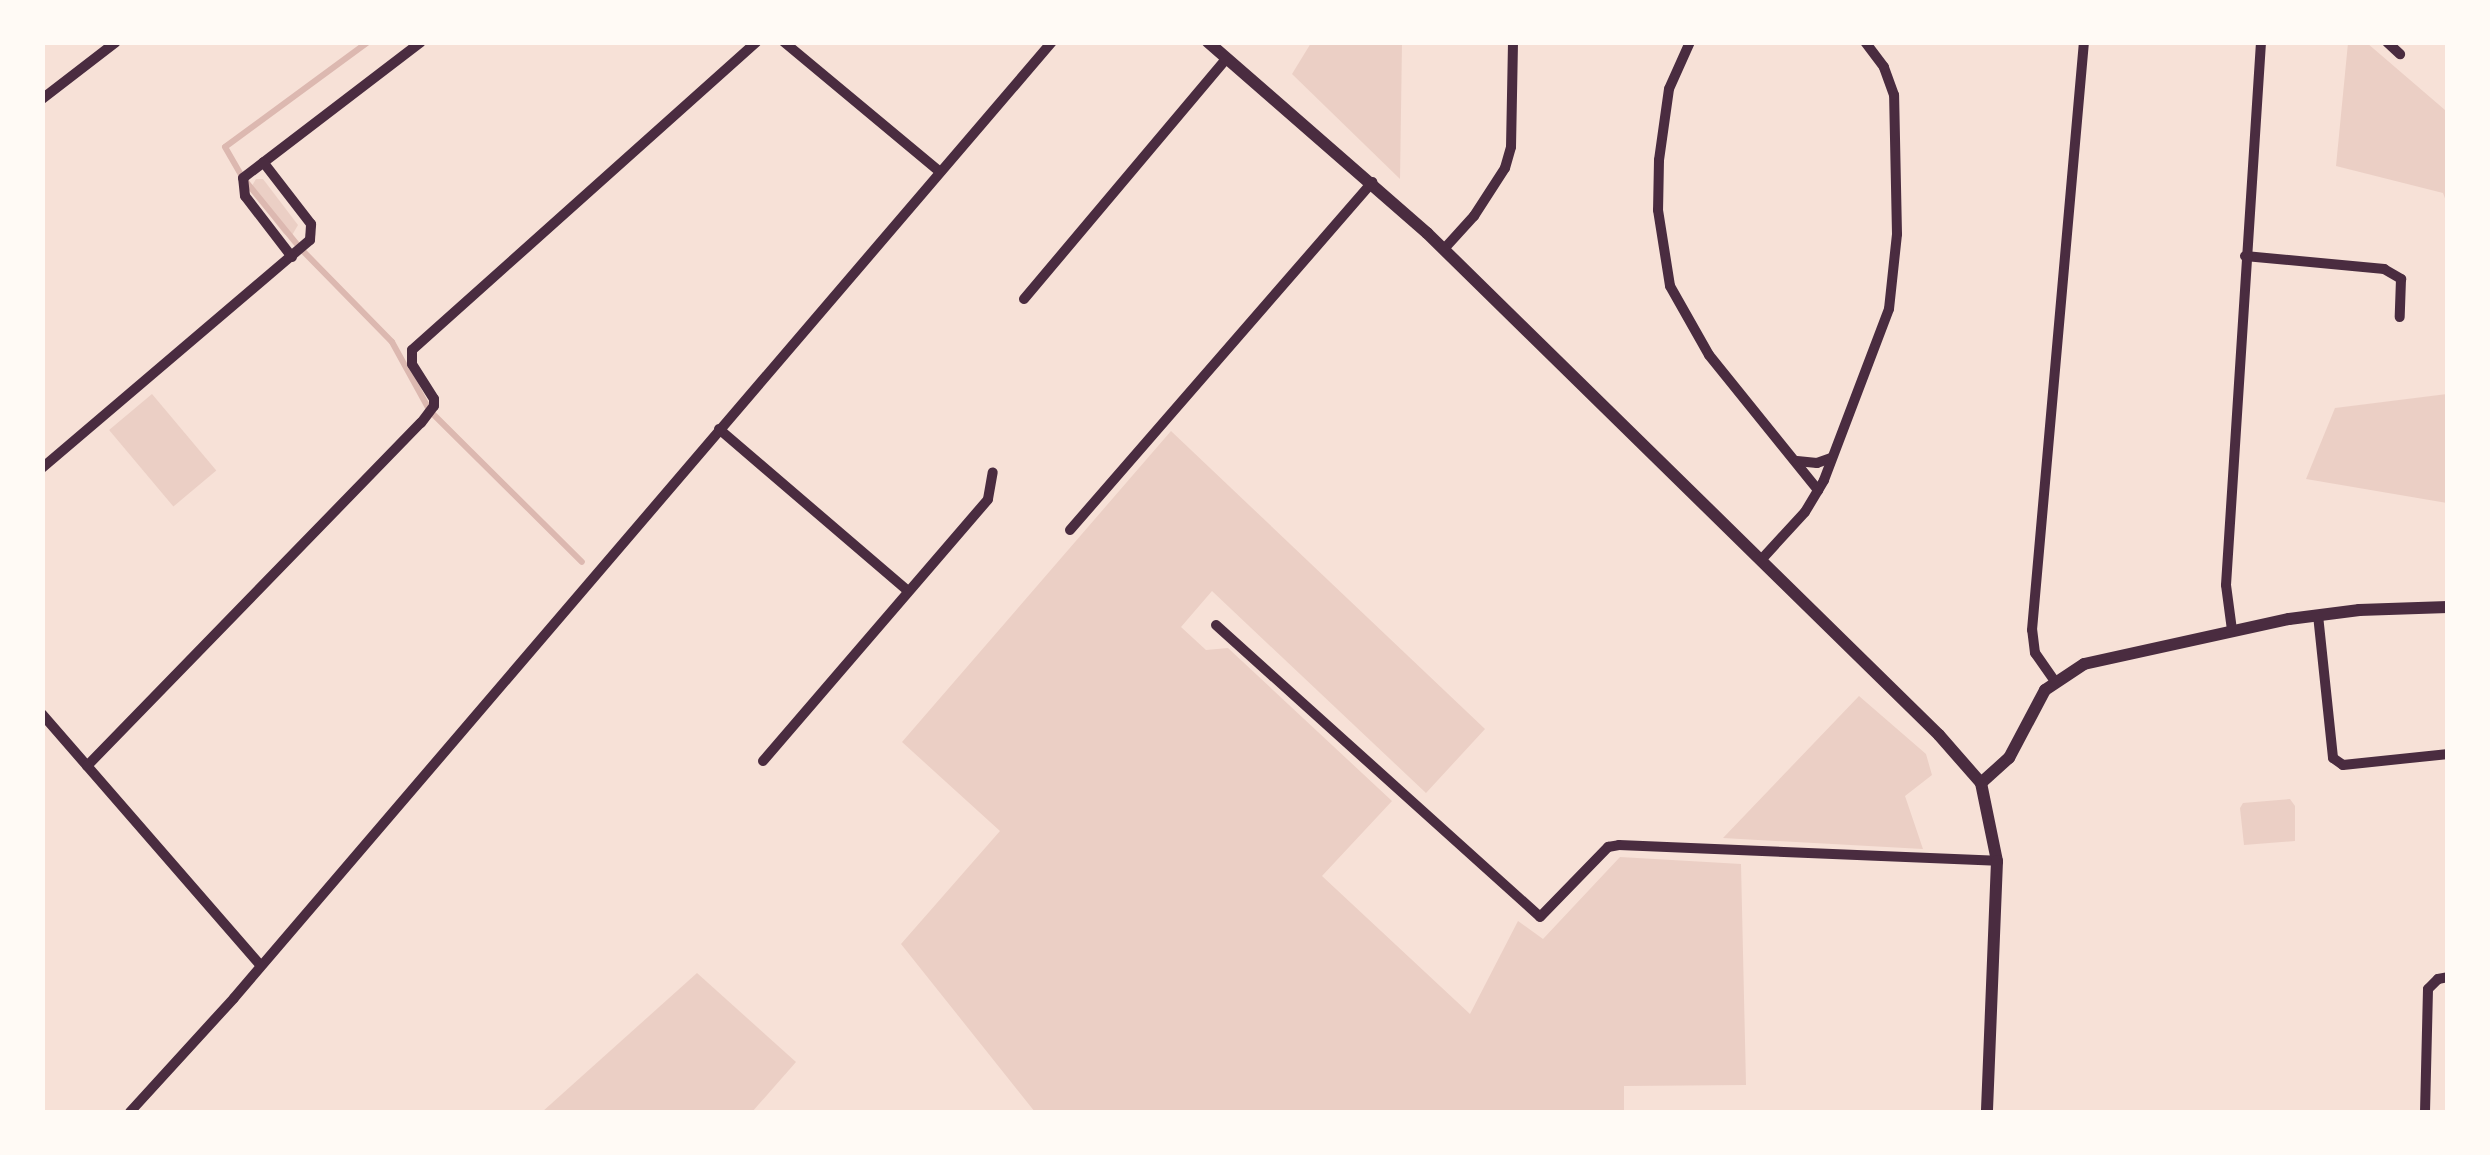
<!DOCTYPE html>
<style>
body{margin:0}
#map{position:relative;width:2490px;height:1155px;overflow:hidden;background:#f7e1d7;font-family:"Fira Sans Condensed",sans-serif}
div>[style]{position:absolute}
.green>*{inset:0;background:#ebcfc5;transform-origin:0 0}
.stream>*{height:6px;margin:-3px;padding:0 3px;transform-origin:3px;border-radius:3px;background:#dcb8b0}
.minor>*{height:10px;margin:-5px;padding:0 5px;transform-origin:5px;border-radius:5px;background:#4a2c40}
.tertiary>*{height:12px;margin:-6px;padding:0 6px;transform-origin:6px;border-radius:6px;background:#4a2c40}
span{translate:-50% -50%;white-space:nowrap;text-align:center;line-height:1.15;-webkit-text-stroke:10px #fffaf5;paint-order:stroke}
.frame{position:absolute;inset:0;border:45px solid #fffaf5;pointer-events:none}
</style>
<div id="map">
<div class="green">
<div style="clip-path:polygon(1311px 43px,1402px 43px,1400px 179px,1292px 74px)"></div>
<div style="clip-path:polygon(2348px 43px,2367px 43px,2445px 110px,2447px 108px,2447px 204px,2443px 193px,2336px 166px)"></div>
<div style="clip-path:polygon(256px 179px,263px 179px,298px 225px,291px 237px,284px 234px,250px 189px)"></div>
<div style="left:152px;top:394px;width:100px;height:56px;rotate:50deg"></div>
<div style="clip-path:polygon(2447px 394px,2447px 503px,2306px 479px,2335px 408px)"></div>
<div style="clip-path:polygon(1171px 431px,1485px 729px,1426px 793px,1212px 591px,1181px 627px,1206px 650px,1228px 648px,1392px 801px,1322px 876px,1470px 1014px,1518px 921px,1543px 939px,1620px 857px,1741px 864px,1746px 1085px,1624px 1086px,1624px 1112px,1035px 1112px,901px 944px,1000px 831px,902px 742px)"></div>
<div style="clip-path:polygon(1859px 696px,1926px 754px,1932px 775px,1905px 796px,1923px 849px,1723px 838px)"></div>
<div style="clip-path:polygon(2290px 799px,2295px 806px,2295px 841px,2244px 845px,2240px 808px,2243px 803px)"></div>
<div style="clip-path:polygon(697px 973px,796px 1062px,752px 1112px,542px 1112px)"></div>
</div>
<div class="stream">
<div style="left:368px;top:42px;width:177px;rotate:143.7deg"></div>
<div style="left:225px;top:147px;width:36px;rotate:60deg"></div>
<div style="left:243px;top:178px;width:92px;rotate:50.8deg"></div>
<div style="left:301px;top:249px;width:130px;rotate:45.6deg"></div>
<div style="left:392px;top:342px;width:79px;rotate:61.2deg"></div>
<div style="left:430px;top:411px;width:214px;rotate:44.8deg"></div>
</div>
<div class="minor">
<div style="left:784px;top:42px;width:203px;rotate:39.8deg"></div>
<div style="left:1690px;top:42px;width:51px;rotate:114.1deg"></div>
<div style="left:1669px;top:89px;width:72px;rotate:98deg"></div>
<div style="left:1659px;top:160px;width:50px;rotate:91.1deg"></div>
<div style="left:1658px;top:210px;width:77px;rotate:81deg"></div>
<div style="left:1670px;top:286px;width:79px;rotate:60.5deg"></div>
<div style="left:1709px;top:355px;width:174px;rotate:51.1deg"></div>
<div style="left:2387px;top:42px;width:18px;rotate:43deg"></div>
<div style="left:42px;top:99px;width:93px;rotate:-37.6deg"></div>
<div style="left:1444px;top:249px;width:45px;rotate:-47.7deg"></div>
<div style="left:1474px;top:216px;width:57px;rotate:-57.1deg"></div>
<div style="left:1505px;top:168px;width:22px;rotate:-74deg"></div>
<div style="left:1511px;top:147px;width:105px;rotate:-88.9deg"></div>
<div style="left:2245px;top:256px;width:140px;rotate:5.3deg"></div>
<div style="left:2384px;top:269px;width:20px;rotate:30deg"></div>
<div style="left:2401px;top:279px;width:38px;rotate:92deg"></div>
<div style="left:292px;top:257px;width:77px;rotate:-127.6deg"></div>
<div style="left:245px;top:196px;width:18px;rotate:-96deg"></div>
<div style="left:243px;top:178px;width:224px;rotate:-37.4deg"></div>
<div style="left:1024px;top:299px;width:315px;rotate:-49.9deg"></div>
<div style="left:719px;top:429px;width:249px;rotate:40.6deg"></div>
<div style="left:1797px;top:461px;width:20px;rotate:6deg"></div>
<div style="left:1817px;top:463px;width:15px;rotate:-20deg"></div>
<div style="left:42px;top:468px;width:352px;rotate:-40.4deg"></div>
<div style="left:310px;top:240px;width:16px;rotate:-86deg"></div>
<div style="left:311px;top:224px;width:78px;rotate:-127.7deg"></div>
<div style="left:1070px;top:530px;width:461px;rotate:-49deg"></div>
<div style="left:1761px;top:560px;width:65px;rotate:-47.5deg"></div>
<div style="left:1805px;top:512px;width:37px;rotate:-59deg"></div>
<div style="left:1824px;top:480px;width:183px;rotate:-69.2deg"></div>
<div style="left:1889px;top:309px;width:75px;rotate:-83.9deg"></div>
<div style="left:1897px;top:234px;width:139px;rotate:-91.2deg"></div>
<div style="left:1894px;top:95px;width:30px;rotate:-110deg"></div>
<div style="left:1884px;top:67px;width:31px;rotate:-127deg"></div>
<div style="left:2318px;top:615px;width:144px;rotate:84deg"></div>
<div style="left:2333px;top:758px;width:12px;rotate:35deg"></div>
<div style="left:2343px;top:765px;width:106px;rotate:-6deg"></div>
<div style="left:1216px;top:625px;width:436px;rotate:42deg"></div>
<div style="left:1540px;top:917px;width:98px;rotate:-45.8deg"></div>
<div style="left:1608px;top:847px;width:11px;rotate:-10deg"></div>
<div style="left:1619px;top:845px;width:378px;rotate:2.4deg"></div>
<div style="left:2232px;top:630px;width:45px;rotate:-97.6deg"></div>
<div style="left:2226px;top:585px;width:544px;rotate:-86.31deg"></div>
<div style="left:2054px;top:680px;width:33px;rotate:-125deg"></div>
<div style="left:2035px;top:653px;width:23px;rotate:-97deg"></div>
<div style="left:2032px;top:630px;width:590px;rotate:-84.95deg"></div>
<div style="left:42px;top:714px;width:332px;rotate:49deg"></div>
<div style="left:763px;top:761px;width:345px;rotate:-49.3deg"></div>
<div style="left:988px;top:499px;width:27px;rotate:-80deg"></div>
<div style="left:87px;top:766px;width:479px;rotate:-45.8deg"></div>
<div style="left:421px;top:423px;width:21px;rotate:-53deg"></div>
<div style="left:434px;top:406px;width:7px;rotate:-90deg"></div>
<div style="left:434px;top:399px;width:41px;rotate:-122.2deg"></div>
<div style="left:412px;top:364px;width:14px;rotate:-90deg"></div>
<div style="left:412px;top:350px;width:462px;rotate:-41.8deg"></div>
<div style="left:130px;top:1112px;width:154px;rotate:-47.6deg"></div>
<div style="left:234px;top:998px;width:1258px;rotate:-49.45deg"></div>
<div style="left:2425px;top:1112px;width:123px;rotate:-88.6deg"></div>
<div style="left:2428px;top:989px;width:14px;rotate:-45deg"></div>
<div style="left:2438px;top:979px;width:10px;rotate:-11deg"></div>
</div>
<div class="tertiary">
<div style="left:1208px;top:42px;width:291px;rotate:41.1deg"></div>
<div style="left:1427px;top:233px;width:717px;rotate:44.43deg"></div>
<div style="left:1939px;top:735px;width:64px;rotate:48.8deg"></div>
<div style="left:1981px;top:783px;width:80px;rotate:78.4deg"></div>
<div style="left:1997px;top:861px;width:251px;rotate:92.3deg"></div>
<div style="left:1981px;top:783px;width:38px;rotate:-42deg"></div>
<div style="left:2009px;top:758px;width:77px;rotate:-62.1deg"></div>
<div style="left:2045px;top:690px;width:47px;rotate:-33.7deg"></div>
<div style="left:2084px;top:664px;width:210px;rotate:-12.4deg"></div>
<div style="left:2289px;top:619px;width:71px;rotate:-7.3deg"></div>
<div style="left:2359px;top:610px;width:89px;rotate:-1.9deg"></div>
</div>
<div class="frame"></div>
</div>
